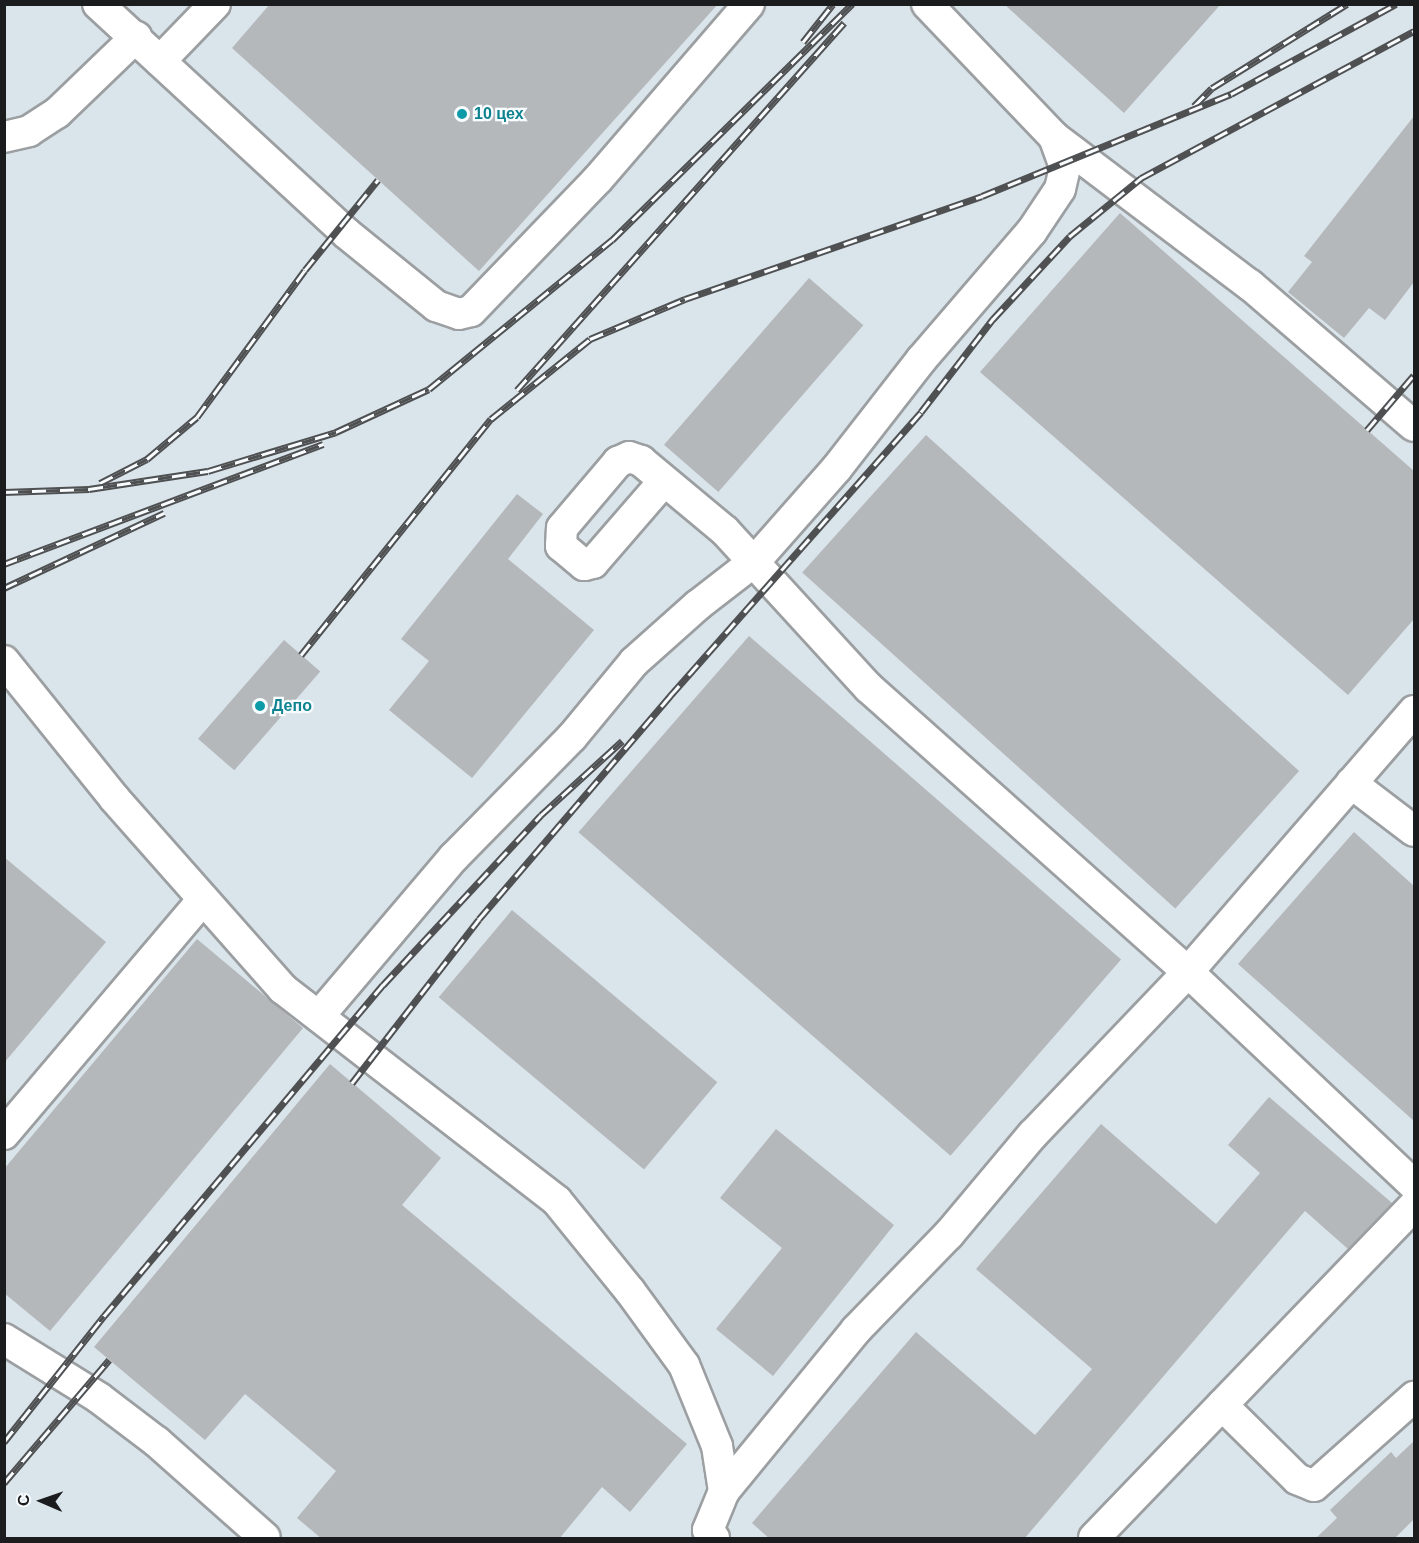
<!DOCTYPE html>
<meta charset="utf-8">
<style>
body{margin:0}
#map{position:relative;width:1419px;height:1543px;overflow:hidden;background:#ebeef1;font-family:Helvetica,sans-serif}
div>[style]{position:absolute}
.built>*{inset:0;background:#dae4eb;transform-origin:0 0}
.building>*{inset:0;background:#b5b8bb;transform-origin:0 0}
.roads{filter:drop-shadow(2px 0 #9c9fa1) drop-shadow(-2px 0 #9c9fa1) drop-shadow(0 2px #9c9fa1) drop-shadow(0 -2px #9c9fa1)}
.minor>*{height:30px;margin:-15px;padding:0 15px;transform-origin:15px;border-radius:15px;background:#fff}
.rail>*{height:7px;margin-top:-3.5px;transform-origin:0;background:repeating-linear-gradient(90deg,#f9fcfe 0 14px,#4e5051 0 28px);box-sizing:border-box;border-block:2px solid #4e5051}
.dots>*{width:16px;height:16px;translate:-50% -50%;box-sizing:border-box;border:3px solid #f9fcfe;border-radius:50%}
span{translate:-50% -50%;white-space:nowrap;text-align:center;line-height:1.15;-webkit-text-stroke:4.5px #f9fcfe;paint-order:stroke}
.culture-label{font-size:16px;color:#0d838f;font-weight:700}
.left{translate:0 -50%;text-align:left}
.frame{position:absolute;inset:0;border:6px solid #1b1c1d;pointer-events:none}
.north{position:absolute;left:12px;top:1471px;width:60px;height:60px;-webkit-text-stroke:4px #f9fcfe;paint-order:stroke;rotate:272deg;font-size:16px;font-weight:700;line-height:24px;text-align:center;color:#1b1c1d}
.north::after{content:'';display:block;margin:auto;width:21px;height:27px;background:#1b1c1d;clip-path:polygon(50% 0,100% 100%,50% 72%,0 100%)}
</style>
<div id="map">
<div class="built">
<div style="left:5px;top:5px;width:1409px;height:1533px"></div>
</div>
<div class="building">
<div style="clip-path:polygon(270px 4px,718px 4px,479px 271px,232px 48px)"></div>
<div style="clip-path:polygon(1004px 4px,1221px 4px,1124px 113px)"></div>
<div style="clip-path:polygon(1414px 116px,1414px 282px,1385px 320px,1369px 308px,1344px 338px,1288px 292px,1312px 262px,1304px 256px)"></div>
<div style="clip-path:polygon(1120px 213px,1414px 471px,1414px 619px,1348px 695px,980px 372px)"></div>
<div style="left:809px;top:278px;width:72px;height:221px;rotate:41deg"></div>
<div style="left:926px;top:435px;width:502px;height:185px;rotate:42deg"></div>
<div style="clip-path:polygon(517px 494px,543px 514px,508px 559px,594px 630px,472px 778px,389px 710px,429px 661px,401px 639px)"></div>
<div style="left:749px;top:636px;width:493px;height:260px;rotate:41deg"></div>
<div style="left:284px;top:640px;width:48px;height:131px;rotate:41deg"></div>
<div style="clip-path:polygon(1354px 832px,1414px 886px,1414px 1121px,1238px 964px)"></div>
<div style="clip-path:polygon(4px 857px,106px 942px,4px 1063px)"></div>
<div style="left:512px;top:910px;width:268px;height:114px;rotate:40deg"></div>
<div style="clip-path:polygon(197px 939px,303px 1028px,50px 1331px,4px 1293px,4px 1169px)"></div>
<div style="clip-path:polygon(330px 1064px,441px 1158px,402px 1205px,687px 1444px,630px 1512px,602px 1487px,559px 1539px,322px 1539px,297px 1518px,336px 1471px,245px 1394px,205px 1440px,94px 1347px)"></div>
<div style="clip-path:polygon(1269px 1097px,1392px 1203px,1348px 1249px,1305px 1211px,1024px 1539px,770px 1539px,752px 1523px,916px 1332px,1035px 1435px,1092px 1369px,976px 1269px,1101px 1124px,1216px 1224px,1260px 1173px,1228px 1145px)"></div>
<div style="clip-path:polygon(776px 1129px,894px 1225px,773px 1376px,716px 1329px,782px 1248px,720px 1198px)"></div>
<div style="clip-path:polygon(1414px 1441px,1414px 1519px,1394px 1539px,1315px 1539px,1337px 1518px,1330px 1510px,1391px 1452px,1396px 1458px)"></div>
</div>
<div class="roads">
<div class="minor">
<div style="left:98px;top:4px;width:338px;rotate:42.7deg"></div>
<div style="left:346px;top:233px;width:116px;rotate:39deg"></div>
<div style="left:436px;top:306px;width:24px;rotate:19deg"></div>
<div style="left:459px;top:314px;width:12px;rotate:-14deg"></div>
<div style="left:471px;top:311px;width:183px;rotate:-46.1deg"></div>
<div style="left:598px;top:179px;width:231px;rotate:-49.2deg"></div>
<div style="left:927px;top:4px;width:184px;rotate:46.3deg"></div>
<div style="left:1054px;top:137px;width:246px;rotate:37.1deg"></div>
<div style="left:1250px;top:285px;width:216px;rotate:40.7deg"></div>
<div style="left:160px;top:61px;width:79px;rotate:-46deg"></div>
<div style="left:4px;top:137px;width:26px;rotate:-13deg"></div>
<div style="left:29px;top:131px;width:33px;rotate:-33deg"></div>
<div style="left:57px;top:113px;width:110px;rotate:-43.9deg"></div>
<div style="left:664px;top:481px;width:108px;rotate:130.9deg"></div>
<div style="left:593px;top:563px;width:9px;rotate:167deg"></div>
<div style="left:584px;top:565px;width:30px;rotate:-140deg"></div>
<div style="left:561px;top:546px;width:18px;rotate:-87deg"></div>
<div style="left:562px;top:528px;width:87px;rotate:-49.7deg"></div>
<div style="left:618px;top:462px;width:12px;rotate:-24deg"></div>
<div style="left:629px;top:457px;width:13px;rotate:18deg"></div>
<div style="left:641px;top:461px;width:109px;rotate:39.8deg"></div>
<div style="left:725px;top:531px;width:213px;rotate:47.5deg"></div>
<div style="left:869px;top:688px;width:427px;rotate:41.7deg"></div>
<div style="left:1188px;top:972px;width:224px;rotate:133.7deg"></div>
<div style="left:1033px;top:1134px;width:131px;rotate:130deg"></div>
<div style="left:949px;top:1234px;width:134px;rotate:134.1deg"></div>
<div style="left:856px;top:1330px;width:208px;rotate:129.3deg"></div>
<div style="left:4px;top:661px;width:176px;rotate:51.2deg"></div>
<div style="left:114px;top:798px;width:255px;rotate:48.5deg"></div>
<div style="left:283px;top:989px;width:346px;rotate:37.7deg"></div>
<div style="left:557px;top:1201px;width:116px;rotate:51deg"></div>
<div style="left:630px;top:1291px;width:92px;rotate:53.9deg"></div>
<div style="left:684px;top:1365px;width:87px;rotate:67.8deg"></div>
<div style="left:717px;top:1446px;width:46px;rotate:81.2deg"></div>
<div style="left:724px;top:1491px;width:42px;rotate:112.3deg"></div>
<div style="left:708px;top:1530px;width:10px;rotate:53deg"></div>
<div style="left:1414px;top:711px;width:345px;rotate:130.9deg"></div>
<div style="left:1188px;top:972px;width:311px;rotate:43.3deg"></div>
<div style="left:1351px;top:783px;width:79px;rotate:37.3deg"></div>
<div style="left:319px;top:1016px;width:209px;rotate:-49.7deg"></div>
<div style="left:454px;top:857px;width:168px;rotate:-45.5deg"></div>
<div style="left:572px;top:737px;width:97px;rotate:-50.4deg"></div>
<div style="left:634px;top:662px;width:86px;rotate:-41.7deg"></div>
<div style="left:698px;top:605px;width:72px;rotate:-37.7deg"></div>
<div style="left:755px;top:561px;width:124px;rotate:-48.6deg"></div>
<div style="left:837px;top:468px;width:137px;rotate:-52.1deg"></div>
<div style="left:921px;top:360px;width:170px;rotate:-49.3deg"></div>
<div style="left:1032px;top:231px;width:50px;rotate:-56.3deg"></div>
<div style="left:1060px;top:189px;width:23px;rotate:-77deg"></div>
<div style="left:1065px;top:167px;width:32px;rotate:-110deg"></div>
<div style="left:4px;top:1134px;width:308px;rotate:-49.7deg"></div>
<div style="left:4px;top:1339px;width:112px;rotate:31.8deg"></div>
<div style="left:99px;top:1398px;width:73px;rotate:37.2deg"></div>
<div style="left:157px;top:1442px;width:144px;rotate:41.6deg"></div>
<div style="left:1222px;top:1405px;width:105px;rotate:44.6deg"></div>
<div style="left:1297px;top:1479px;width:18px;rotate:22deg"></div>
<div style="left:1314px;top:1486px;width:134px;rotate:-41.7deg"></div>
<div style="left:1094px;top:1538px;width:462px;rotate:-46.1deg"></div>
</div>
</div>
<div class="rail">
<div style="left:803px;top:42px;width:48px;rotate:-51.7deg"></div>
<div style="left:1194px;top:106px;width:25px;rotate:-45deg"></div>
<div style="left:1212px;top:88px;width:159px;rotate:-31.9deg"></div>
<div style="left:517px;top:390px;width:492px;rotate:-48.3deg"></div>
<div style="left:1367px;top:430px;width:72px;rotate:-49.5deg"></div>
<div style="left:100px;top:483px;width:53px;rotate:-27.1deg"></div>
<div style="left:147px;top:459px;width:65px;rotate:-40deg"></div>
<div style="left:197px;top:417px;width:182px;rotate:-53.7deg"></div>
<div style="left:305px;top:270px;width:116px;rotate:-51deg"></div>
<div style="left:4px;top:492px;width:85px;rotate:-2deg"></div>
<div style="left:89px;top:489px;width:120px;rotate:-8.6deg"></div>
<div style="left:208px;top:471px;width:134px;rotate:-16.9deg"></div>
<div style="left:336px;top:432px;width:102px;rotate:-24.8deg"></div>
<div style="left:429px;top:389px;width:236px;rotate:-39.2deg"></div>
<div style="left:612px;top:240px;width:337px;rotate:-44.5deg"></div>
<div style="left:4px;top:564px;width:341px;rotate:-20.6deg"></div>
<div style="left:4px;top:588px;width:177px;rotate:-25.1deg"></div>
<div style="left:301px;top:655px;width:303px;rotate:-51.2deg"></div>
<div style="left:491px;top:419px;width:127px;rotate:-38.9deg"></div>
<div style="left:590px;top:339px;width:103px;rotate:-22.8deg"></div>
<div style="left:685px;top:299px;width:314px;rotate:-19.1deg"></div>
<div style="left:982px;top:196px;width:269px;rotate:-22.3deg"></div>
<div style="left:1231px;top:94px;width:188px;rotate:-28.6deg"></div>
<div style="left:352px;top:1083px;width:207px;rotate:-52.2deg"></div>
<div style="left:479px;top:919px;width:294px;rotate:-49.4deg"></div>
<div style="left:670px;top:696px;width:379px;rotate:-48.5deg"></div>
<div style="left:921px;top:412px;width:118px;rotate:-52.3deg"></div>
<div style="left:993px;top:319px;width:113px;rotate:-47.1deg"></div>
<div style="left:1070px;top:236px;width:92px;rotate:-39.2deg"></div>
<div style="left:1141px;top:178px;width:310px;rotate:-28.3deg"></div>
<div style="left:4px;top:1442px;width:161px;rotate:-51.6deg"></div>
<div style="left:104px;top:1316px;width:433px;rotate:-49.9deg"></div>
<div style="left:383px;top:985px;width:232px;rotate:-47.1deg"></div>
<div style="left:541px;top:815px;width:110px;rotate:-42.4deg"></div>
<div style="left:4px;top:1483px;width:162px;rotate:-49.5deg"></div>
</div>
<div class="dots">
<div style="left:462px;top:114px;background:#0f9aa8"></div>
<div style="left:260px;top:706px;background:#0f9aa8"></div>
</div>
<div class="culture-label">
<span class="left" style="left:474px;top:114px">10 цех</span>
<span class="left" style="left:272px;top:706px">Депо</span>
</div>
<div class="frame"></div>
<div class="north">С</div>
</div>
